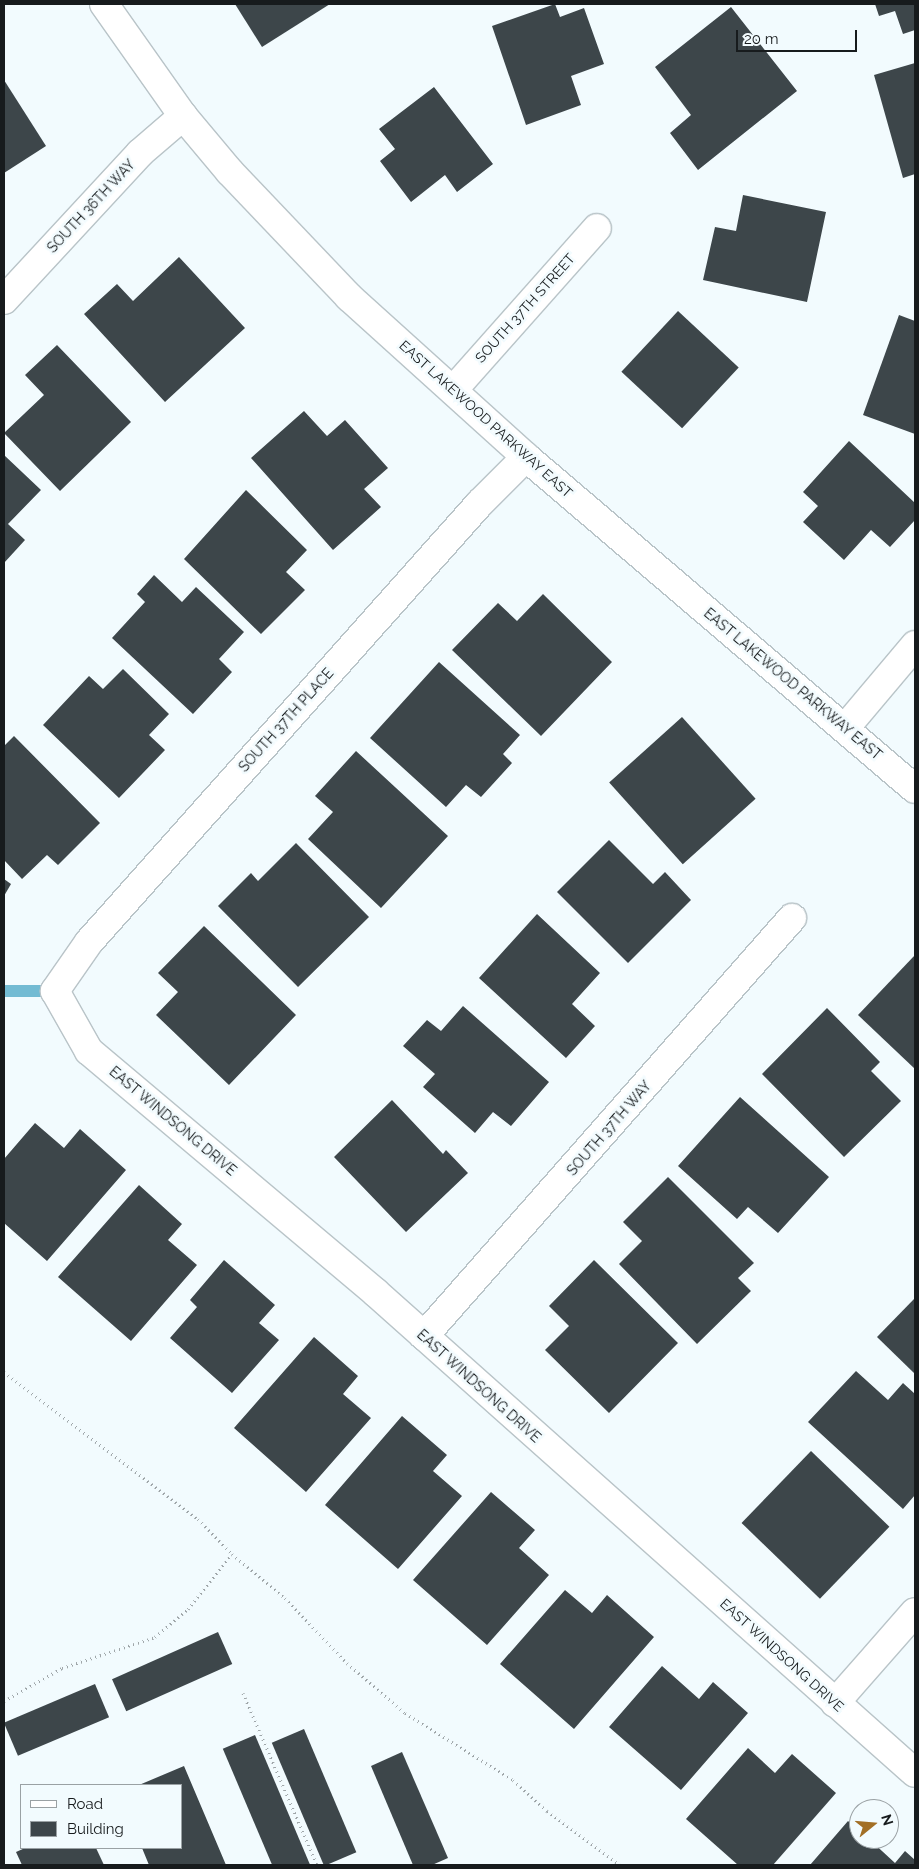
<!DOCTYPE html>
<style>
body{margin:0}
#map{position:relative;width:919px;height:1869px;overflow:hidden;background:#f2fbfe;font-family:Raleway,sans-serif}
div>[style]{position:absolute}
.stream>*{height:12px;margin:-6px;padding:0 6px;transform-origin:6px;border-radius:6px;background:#73bbd3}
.building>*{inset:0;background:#3d464a;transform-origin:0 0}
.path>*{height:3px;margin-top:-1.5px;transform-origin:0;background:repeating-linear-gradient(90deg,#9fa6a9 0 1px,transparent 0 5px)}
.roads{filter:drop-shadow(1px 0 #b9c4c8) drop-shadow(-1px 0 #b9c4c8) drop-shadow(0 1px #b9c4c8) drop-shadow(0 -1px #b9c4c8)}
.minor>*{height:28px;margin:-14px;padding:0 14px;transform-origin:14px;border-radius:14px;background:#fff}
.tertiary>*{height:28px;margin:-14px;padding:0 14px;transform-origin:14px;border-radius:14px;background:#fff}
span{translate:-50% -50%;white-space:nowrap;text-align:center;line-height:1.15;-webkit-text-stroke:5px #f2fbfe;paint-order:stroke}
.street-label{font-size:14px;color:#171b1d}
.frame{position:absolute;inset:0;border:5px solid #171b1d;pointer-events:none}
.legend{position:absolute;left:20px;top:1784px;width:162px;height:65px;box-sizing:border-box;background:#f2fbfe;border:1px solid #9aa1a4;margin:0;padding:6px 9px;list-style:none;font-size:15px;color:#171b1d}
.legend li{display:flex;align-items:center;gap:10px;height:25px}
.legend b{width:25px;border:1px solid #9aa1a4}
.north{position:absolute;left:849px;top:1799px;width:50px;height:50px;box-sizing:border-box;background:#f2fbfe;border:1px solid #9aa1a4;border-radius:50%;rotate:73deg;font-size:14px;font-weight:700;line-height:20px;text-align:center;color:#171b1d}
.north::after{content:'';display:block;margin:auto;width:18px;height:22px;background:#a26f26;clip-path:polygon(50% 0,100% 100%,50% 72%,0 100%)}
.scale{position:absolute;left:736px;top:30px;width:121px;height:22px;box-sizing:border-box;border:2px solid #171b1d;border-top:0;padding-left:6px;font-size:15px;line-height:18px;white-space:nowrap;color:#171b1d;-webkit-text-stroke:4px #f2fbfe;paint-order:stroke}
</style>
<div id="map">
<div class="stream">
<div style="left:4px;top:991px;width:51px"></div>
</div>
<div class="building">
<div style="clip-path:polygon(235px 4px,330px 4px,262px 47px)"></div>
<div style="clip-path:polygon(555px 4px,560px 17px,584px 8px,604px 64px,571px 76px,581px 105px,526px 125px,492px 26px)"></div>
<div style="clip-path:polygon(875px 4px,915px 4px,915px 30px,903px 34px,895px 11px,879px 16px)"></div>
<div style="clip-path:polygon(731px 7px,797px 91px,698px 170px,670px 133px,691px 115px,655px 67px)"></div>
<div style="clip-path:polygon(915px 63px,915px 174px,903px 178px,874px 75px)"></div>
<div style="clip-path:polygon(4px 80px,46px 146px,4px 173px)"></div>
<div style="clip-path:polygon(434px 87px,493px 164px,457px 192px,445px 175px,411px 202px,380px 161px,395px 149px,379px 129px)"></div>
<div style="clip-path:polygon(743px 195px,826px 212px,807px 302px,703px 280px,715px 227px,736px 231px)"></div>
<div style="clip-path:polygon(179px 257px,245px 328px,165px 402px,84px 314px,117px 284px,133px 301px)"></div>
<div style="left:678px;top:311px;width:83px;height:83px;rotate:43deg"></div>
<div style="clip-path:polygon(899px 315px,915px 321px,915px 434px,863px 415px)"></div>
<div style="clip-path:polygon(57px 345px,131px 422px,60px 491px,4px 433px,44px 395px,25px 375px)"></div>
<div style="clip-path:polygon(304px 411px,327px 436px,345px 420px,388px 468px,364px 489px,381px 507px,333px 550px,251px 458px)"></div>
<div style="clip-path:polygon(849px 441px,915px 503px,915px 520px,890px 547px,871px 530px,844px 560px,803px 522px,818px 506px,803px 492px)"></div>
<div style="clip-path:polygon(4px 455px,41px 490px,8px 524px,25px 540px,4px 563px)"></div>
<div style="clip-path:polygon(246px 490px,307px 550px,286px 572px,305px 590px,261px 634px,184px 559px)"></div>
<div style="clip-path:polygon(154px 575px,182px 602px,196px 587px,244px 632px,219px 659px,232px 672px,193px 714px,112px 638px,145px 602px,137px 594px)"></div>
<div style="clip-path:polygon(543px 594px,612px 662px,541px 736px,452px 650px,498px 603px,517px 621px)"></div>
<div style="clip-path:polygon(439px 662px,520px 735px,503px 754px,512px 763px,481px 797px,466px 785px,446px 807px,370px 738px)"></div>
<div style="clip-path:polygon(123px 669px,169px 714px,149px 735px,165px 750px,119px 798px,43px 725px,89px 676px,103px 689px)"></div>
<div style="left:682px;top:717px;width:110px;height:98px;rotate:48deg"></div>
<div style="clip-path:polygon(14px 736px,100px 823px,58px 865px,47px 855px,22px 879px,4px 860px,4px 746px)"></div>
<div style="clip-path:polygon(356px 751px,448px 836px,381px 908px,308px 839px,333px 812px,315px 796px)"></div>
<div style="clip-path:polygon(609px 840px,653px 884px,665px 872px,691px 900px,628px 963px,557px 892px)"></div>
<div style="clip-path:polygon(296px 843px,369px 917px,298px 987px,218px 906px,251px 873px,258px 881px)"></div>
<div style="clip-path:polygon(4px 879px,11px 884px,4px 896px)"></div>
<div style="clip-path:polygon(537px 914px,600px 973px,572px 1004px,595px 1026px,566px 1058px,479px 978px)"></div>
<div style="clip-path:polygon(204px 926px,296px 1015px,229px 1085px,156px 1015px,178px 992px,158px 973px)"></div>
<div style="clip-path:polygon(915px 955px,915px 1069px,858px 1015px)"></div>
<div style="clip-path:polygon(463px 1006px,549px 1082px,511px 1126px,493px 1112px,475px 1133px,423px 1087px,435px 1074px,403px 1046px,427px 1020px,441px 1031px)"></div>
<div style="clip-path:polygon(827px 1008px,880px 1062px,871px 1071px,901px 1101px,844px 1157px,762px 1074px)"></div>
<div style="clip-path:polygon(740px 1097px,829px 1177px,778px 1233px,748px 1207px,737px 1219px,678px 1166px)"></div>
<div style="clip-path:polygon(392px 1100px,443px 1154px,446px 1150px,468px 1173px,406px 1232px,334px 1157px)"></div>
<div style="clip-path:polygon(35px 1123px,64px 1148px,80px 1129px,126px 1170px,47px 1261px,4px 1223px,4px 1159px)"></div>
<div style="clip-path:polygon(668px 1177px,754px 1263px,738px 1278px,751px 1291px,697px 1344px,619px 1264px,642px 1241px,623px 1222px)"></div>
<div style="clip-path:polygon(139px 1185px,182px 1224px,168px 1240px,197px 1265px,131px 1341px,58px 1277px)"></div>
<div style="clip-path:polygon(224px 1260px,275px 1305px,259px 1323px,279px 1340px,232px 1393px,170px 1338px,197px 1307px,190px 1300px)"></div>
<div style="clip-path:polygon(594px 1260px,678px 1343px,609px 1413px,545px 1350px,569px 1326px,549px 1306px)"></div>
<div style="clip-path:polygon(915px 1298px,915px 1374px,877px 1337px)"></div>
<div style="clip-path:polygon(314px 1337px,358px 1376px,343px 1394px,371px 1418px,306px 1492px,234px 1428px)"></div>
<div style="clip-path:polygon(856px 1371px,888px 1400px,903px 1383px,915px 1394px,915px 1495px,903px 1509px,808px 1422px)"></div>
<div style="clip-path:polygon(402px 1416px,447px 1455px,433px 1471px,462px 1496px,398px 1569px,325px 1505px)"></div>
<div style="left:811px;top:1451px;width:109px;height:100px;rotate:44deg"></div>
<div style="clip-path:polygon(491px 1492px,535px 1530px,519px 1548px,549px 1575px,487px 1645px,413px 1580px)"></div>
<div style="clip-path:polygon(565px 1590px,592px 1613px,607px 1595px,654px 1637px,574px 1729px,500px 1664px)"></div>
<div style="left:218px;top:1632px;width:35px;height:116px;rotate:66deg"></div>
<div style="clip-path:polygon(662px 1666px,699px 1699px,713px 1682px,748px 1713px,681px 1790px,609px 1727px)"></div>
<div style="left:95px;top:1684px;width:36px;height:99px;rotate:67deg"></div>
<div style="left:304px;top:1729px;width:134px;height:35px;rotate:67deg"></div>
<div style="left:255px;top:1735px;width:142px;height:35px;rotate:67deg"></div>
<div style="clip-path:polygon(748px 1748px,775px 1773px,792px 1754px,836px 1793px,773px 1865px,738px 1865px,686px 1819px)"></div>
<div style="clip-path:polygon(402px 1752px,448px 1858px,432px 1865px,413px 1865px,371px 1766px)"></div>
<div style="clip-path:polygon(184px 1766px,226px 1865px,149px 1865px,142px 1848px,181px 1848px,181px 1785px,139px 1785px)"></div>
<div style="clip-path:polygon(848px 1821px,859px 1831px,859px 1839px,869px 1839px,895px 1863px,905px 1851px,915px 1860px,915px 1865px,810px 1865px)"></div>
<div style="clip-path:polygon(25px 1848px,96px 1848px,104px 1865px,22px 1865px,16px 1852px)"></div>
</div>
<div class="path">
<div style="left:4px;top:1372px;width:243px;rotate:37.2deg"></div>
<div style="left:198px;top:1519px;width:49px;rotate:45.8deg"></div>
<div style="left:243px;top:1693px;width:187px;rotate:66.7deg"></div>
<div style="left:4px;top:1701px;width:67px;rotate:-29.6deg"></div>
<div style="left:62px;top:1668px;width:98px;rotate:-18.4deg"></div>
<div style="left:155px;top:1637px;width:43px;rotate:-40.3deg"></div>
<div style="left:188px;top:1609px;width:70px;rotate:-51.3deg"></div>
<div style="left:232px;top:1554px;width:69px;rotate:39.7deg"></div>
<div style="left:285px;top:1598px;width:90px;rotate:46.4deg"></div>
<div style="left:347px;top:1663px;width:77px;rotate:40.8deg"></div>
<div style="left:405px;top:1713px;width:127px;rotate:31.8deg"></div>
<div style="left:513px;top:1780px;width:46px;rotate:42.4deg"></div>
<div style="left:547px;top:1811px;width:91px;rotate:36.5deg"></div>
</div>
<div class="roads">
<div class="minor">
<div style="left:4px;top:300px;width:200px;rotate:-47.2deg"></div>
<div style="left:140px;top:153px;width:57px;rotate:-40.7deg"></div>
<div style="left:454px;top:389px;width:215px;rotate:-48.4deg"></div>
<div style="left:526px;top:457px;width:65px;rotate:135deg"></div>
<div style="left:480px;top:503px;width:588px;rotate:131.69deg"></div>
<div style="left:89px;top:942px;width:60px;rotate:124.8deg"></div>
<div style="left:55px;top:991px;width:69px;rotate:60.5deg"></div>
<div style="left:89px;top:1051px;width:374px;rotate:40.1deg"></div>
<div style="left:375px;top:1292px;width:723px;rotate:41.69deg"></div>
<div style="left:846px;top:727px;width:107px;rotate:-49.9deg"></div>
<div style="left:424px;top:1336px;width:557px;rotate:-48.64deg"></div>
<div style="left:835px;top:1703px;width:121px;rotate:-48.7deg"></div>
</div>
<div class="tertiary">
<div style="left:104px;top:4px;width:137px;rotate:54.8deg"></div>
<div style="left:183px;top:116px;width:73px;rotate:50deg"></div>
<div style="left:230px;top:172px;width:173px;rotate:46.4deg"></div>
<div style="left:349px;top:297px;width:239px;rotate:42.1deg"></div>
<div style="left:526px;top:457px;width:511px;rotate:40.48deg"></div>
</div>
</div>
<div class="street-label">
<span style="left:91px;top:206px;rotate:-47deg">SOUTH 36TH WAY</span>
<span style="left:525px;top:308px;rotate:-48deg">SOUTH 37TH STREET</span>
<span style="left:486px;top:419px;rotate:42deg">EAST LAKEWOOD PARKWAY EAST</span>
<span style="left:793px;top:684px;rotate:40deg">EAST LAKEWOOD PARKWAY EAST</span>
<span style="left:286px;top:720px;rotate:-48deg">SOUTH 37TH PLACE</span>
<span style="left:173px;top:1121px;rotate:40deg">EAST WINDSONG DRIVE</span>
<span style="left:609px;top:1128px;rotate:-49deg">SOUTH 37TH WAY</span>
<span style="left:479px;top:1386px;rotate:42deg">EAST WINDSONG DRIVE</span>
<span style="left:782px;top:1655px;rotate:42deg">EAST WINDSONG DRIVE</span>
</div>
<div class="frame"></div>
<ul class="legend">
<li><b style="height:6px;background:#fff"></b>Road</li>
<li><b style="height:14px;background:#3d464a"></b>Building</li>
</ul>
<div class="north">N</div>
<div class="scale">20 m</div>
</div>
